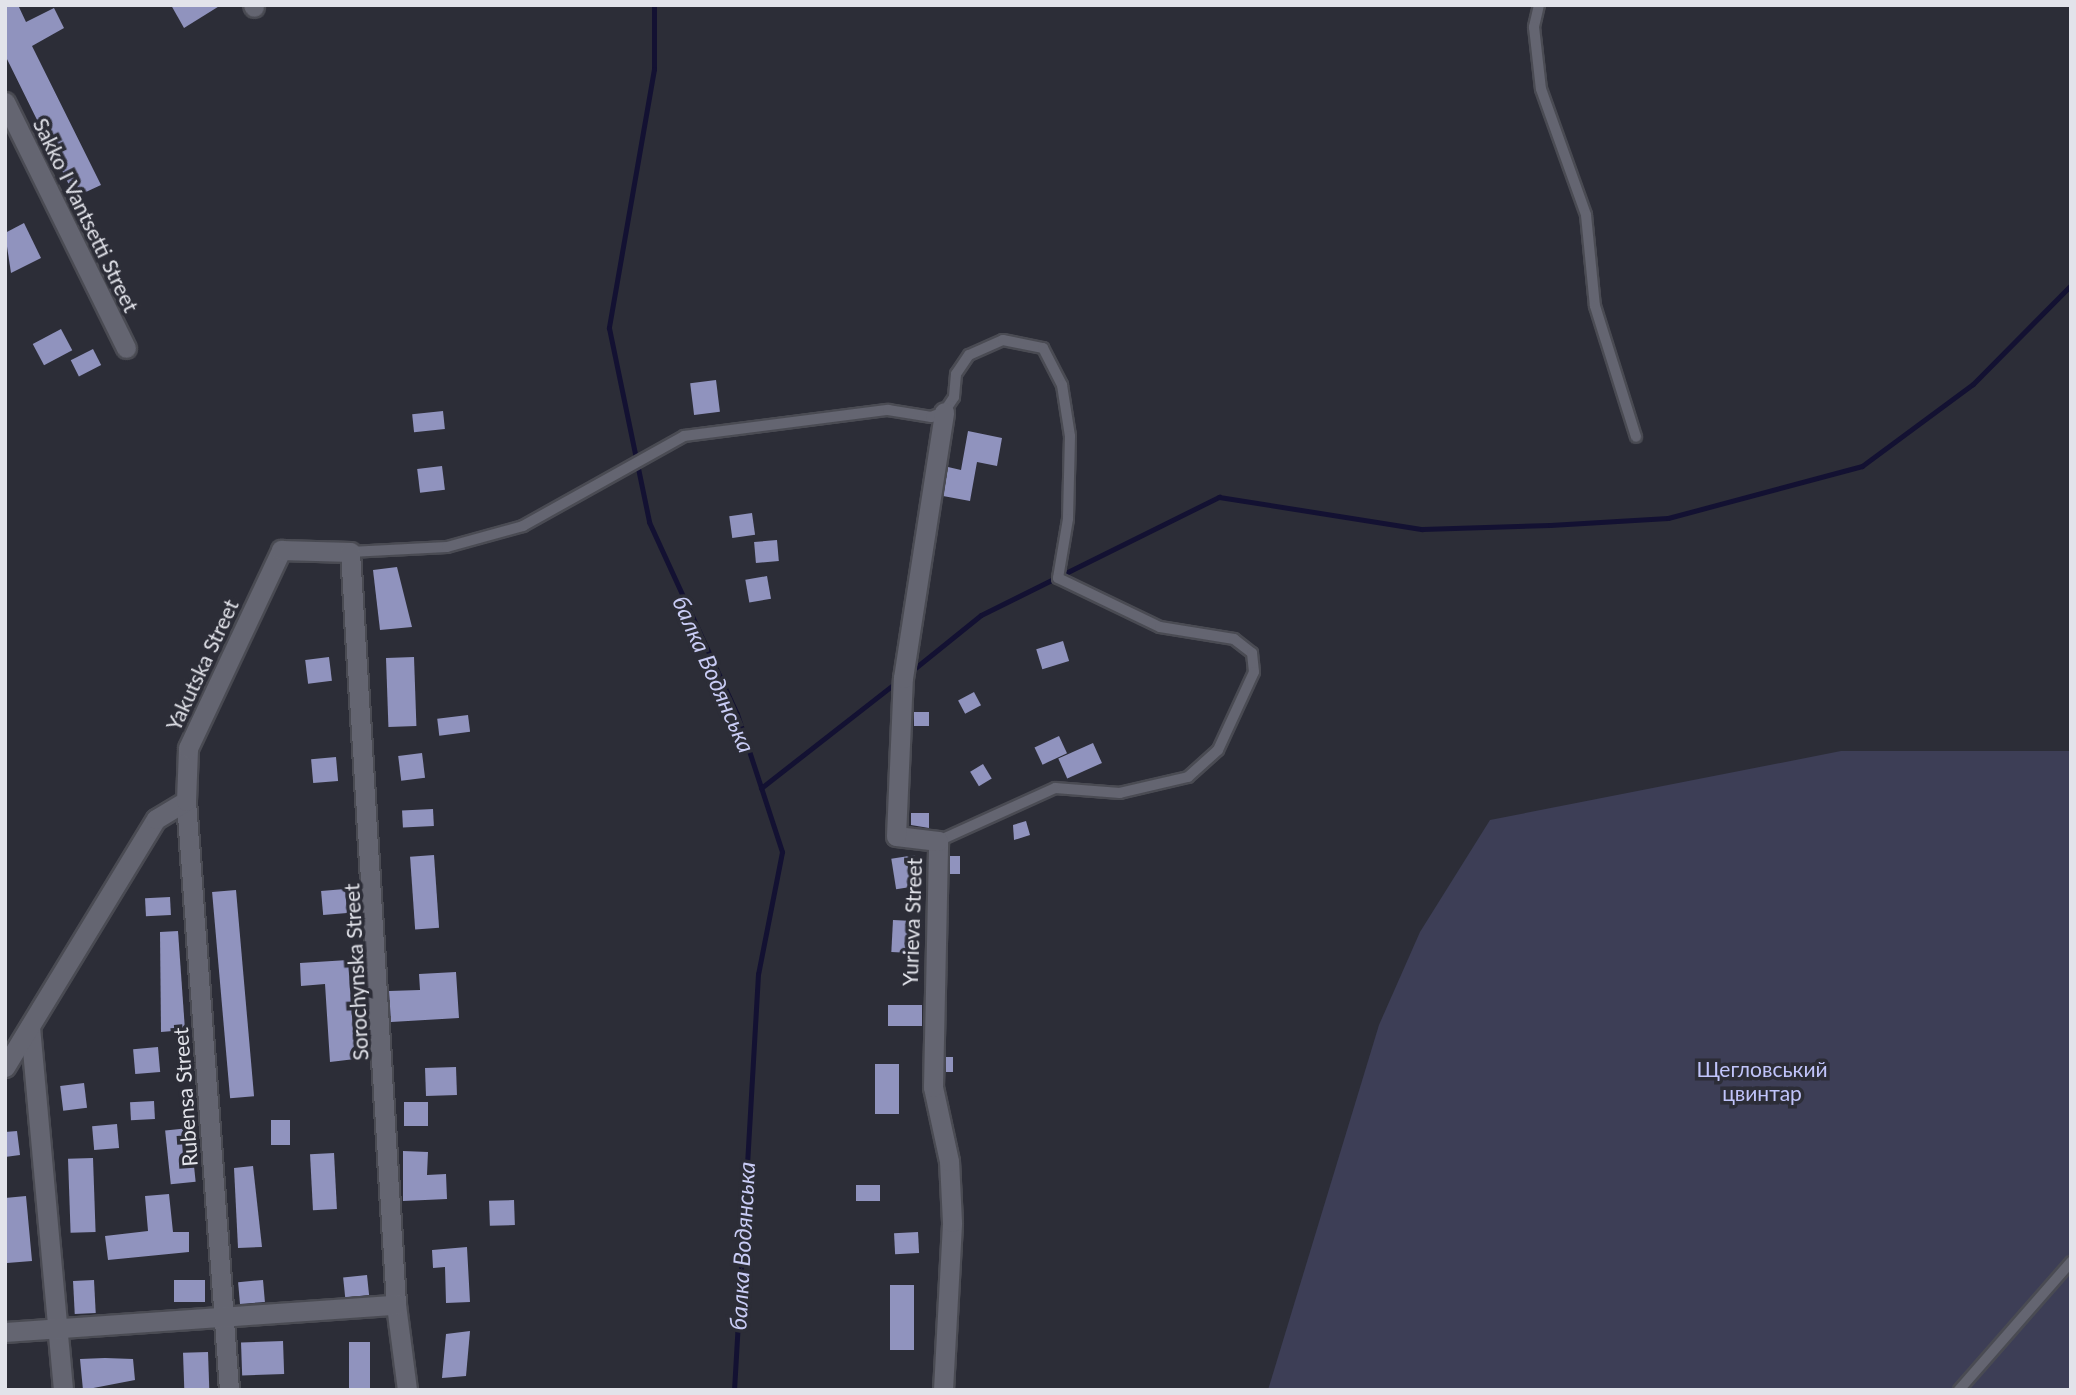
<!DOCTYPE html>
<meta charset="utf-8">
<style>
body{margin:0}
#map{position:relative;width:2076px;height:1395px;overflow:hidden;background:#2c2d37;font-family:Lato,sans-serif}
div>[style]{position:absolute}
.green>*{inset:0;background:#3d3e56}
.stream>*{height:5px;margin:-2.5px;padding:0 2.5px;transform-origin:2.5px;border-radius:2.5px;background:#131132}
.building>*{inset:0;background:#9093be;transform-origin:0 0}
.roads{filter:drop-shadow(2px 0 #4a4b53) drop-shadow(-2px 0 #4a4b53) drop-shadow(0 2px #4a4b53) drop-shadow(0 -2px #4a4b53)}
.service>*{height:10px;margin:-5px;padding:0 5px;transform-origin:5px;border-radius:5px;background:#646571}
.minor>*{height:19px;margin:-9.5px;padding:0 9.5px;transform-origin:9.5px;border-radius:9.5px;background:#646571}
span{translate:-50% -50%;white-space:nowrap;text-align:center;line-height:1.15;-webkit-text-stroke:7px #2c2d37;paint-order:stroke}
.street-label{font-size:21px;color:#e2e3ea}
.park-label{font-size:21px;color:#c0c4fa}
.water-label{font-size:23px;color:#c9ccf5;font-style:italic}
.frame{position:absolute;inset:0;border:7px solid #e2e3ea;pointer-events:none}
</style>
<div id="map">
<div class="green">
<div style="clip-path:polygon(1841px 751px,2071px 751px,2071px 1390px,1268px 1390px,1379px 1025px,1420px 932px,1490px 820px)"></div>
</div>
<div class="stream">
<div style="left:654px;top:5px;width:64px;rotate:90deg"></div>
<div style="left:654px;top:69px;width:263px;rotate:99.9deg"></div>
<div style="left:609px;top:328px;width:198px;rotate:78.3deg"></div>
<div style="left:649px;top:522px;width:211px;rotate:65.4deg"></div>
<div style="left:737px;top:714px;width:145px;rotate:71.9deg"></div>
<div style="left:782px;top:852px;width:124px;rotate:101.1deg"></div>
<div style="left:758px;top:974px;width:417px;rotate:93.3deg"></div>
<div style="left:909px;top:673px;width:92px;rotate:-38.9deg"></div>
<div style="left:981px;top:615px;width:266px;rotate:-26.4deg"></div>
<div style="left:1219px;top:497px;width:206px;rotate:9deg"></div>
<div style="left:1422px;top:529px;width:128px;rotate:-1.8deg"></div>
<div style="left:1550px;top:525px;width:118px;rotate:-3.4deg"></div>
<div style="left:1668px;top:518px;width:201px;rotate:-15deg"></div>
<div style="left:1862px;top:466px;width:138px;rotate:-36.5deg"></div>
<div style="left:1973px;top:384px;width:139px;rotate:-45.3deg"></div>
<div style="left:761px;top:788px;width:174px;rotate:-38deg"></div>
</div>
<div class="building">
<div style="clip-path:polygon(5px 5px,18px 5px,26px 22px,54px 8px,64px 28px,32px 46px,101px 185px,75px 197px,5px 55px)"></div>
<div style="clip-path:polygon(171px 5px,221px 5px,184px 28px)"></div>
<div style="clip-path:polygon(24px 223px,41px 258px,11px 273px,5px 233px)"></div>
<div style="left:61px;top:329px;width:24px;height:32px;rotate:62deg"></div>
<div style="left:93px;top:349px;width:18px;height:25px;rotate:63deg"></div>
<div style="left:716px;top:380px;width:32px;height:26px;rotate:83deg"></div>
<div style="left:443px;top:411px;width:18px;height:31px;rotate:84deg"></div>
<div style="clip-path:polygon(968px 431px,1002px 438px,997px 466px,977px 462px,970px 501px,943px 496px,948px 467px,961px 470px)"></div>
<div style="left:442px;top:466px;width:24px;height:25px;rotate:83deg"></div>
<div style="left:752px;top:513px;width:22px;height:23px;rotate:82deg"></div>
<div style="left:777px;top:540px;width:21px;height:23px;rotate:85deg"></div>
<div style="clip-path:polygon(397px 567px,412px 627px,380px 630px,373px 570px)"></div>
<div style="left:767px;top:576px;width:23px;height:22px;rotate:80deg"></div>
<div style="left:1063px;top:641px;width:21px;height:28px;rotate:73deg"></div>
<div style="left:329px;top:657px;width:24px;height:24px;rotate:83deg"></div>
<div style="left:414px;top:657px;width:69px;height:28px;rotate:88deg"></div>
<div style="left:974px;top:692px;width:15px;height:18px;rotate:62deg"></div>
<div style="left:914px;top:712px;width:15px;height:14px"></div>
<div style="left:468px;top:715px;width:17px;height:31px;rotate:83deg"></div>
<div style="left:1059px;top:736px;width:19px;height:27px;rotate:65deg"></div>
<div style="left:1093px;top:743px;width:22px;height:38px;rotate:66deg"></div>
<div style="left:422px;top:753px;width:25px;height:24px;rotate:83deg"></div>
<div style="left:336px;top:757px;width:24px;height:25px;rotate:85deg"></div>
<div style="left:983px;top:764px;width:17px;height:15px;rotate:59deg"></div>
<div style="left:433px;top:809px;width:17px;height:31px;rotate:87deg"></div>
<div style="clip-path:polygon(911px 813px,929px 813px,929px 828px,911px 825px)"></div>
<div style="clip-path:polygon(1026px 821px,1030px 835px,1014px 840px,1013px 825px)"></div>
<div style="left:434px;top:855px;width:73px;height:24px;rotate:86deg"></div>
<div style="left:915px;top:855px;width:31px;height:24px;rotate:81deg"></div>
<div style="left:950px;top:856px;width:10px;height:18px"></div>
<div style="left:345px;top:889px;width:24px;height:24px;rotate:85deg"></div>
<div style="left:236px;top:890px;width:207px;height:24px;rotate:85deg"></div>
<div style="left:170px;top:897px;width:18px;height:25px;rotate:87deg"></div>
<div style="left:893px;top:920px;width:20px;height:32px;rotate:3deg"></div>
<div style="clip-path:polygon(178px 931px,185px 1030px,161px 1032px,160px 932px)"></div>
<div style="clip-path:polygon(348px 960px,355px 1059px,330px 1062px,325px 984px,301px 986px,300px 963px)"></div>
<div style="clip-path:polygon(456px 972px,459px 1018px,391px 1022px,389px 991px,420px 990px,419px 974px)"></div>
<div style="left:922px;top:1005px;width:21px;height:34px;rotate:90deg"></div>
<div style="left:158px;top:1047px;width:25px;height:25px;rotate:85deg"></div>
<div style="left:946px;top:1057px;width:7px;height:15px"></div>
<div style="left:875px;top:1064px;width:24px;height:50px"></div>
<div style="left:456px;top:1067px;width:28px;height:31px;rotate:88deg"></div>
<div style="left:84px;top:1083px;width:25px;height:24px;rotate:83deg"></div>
<div style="left:154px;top:1101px;width:18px;height:24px;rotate:87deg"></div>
<div style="left:404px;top:1102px;width:24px;height:24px"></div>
<div style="left:290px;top:1120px;width:25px;height:19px;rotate:90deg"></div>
<div style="left:117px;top:1124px;width:24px;height:25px;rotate:85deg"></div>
<div style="left:190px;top:1128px;width:54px;height:25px;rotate:84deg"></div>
<div style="clip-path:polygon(17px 1131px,20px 1155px,5px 1157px,5px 1132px)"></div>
<div style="clip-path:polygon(403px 1151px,428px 1152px,427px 1175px,446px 1174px,447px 1199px,403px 1201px)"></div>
<div style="left:334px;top:1153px;width:56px;height:24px;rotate:87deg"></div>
<div style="left:93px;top:1158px;width:74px;height:25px;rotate:88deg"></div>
<div style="clip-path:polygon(253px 1166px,262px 1247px,238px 1248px,234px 1168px)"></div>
<div style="left:856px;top:1185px;width:24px;height:16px"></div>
<div style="clip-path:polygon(169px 1194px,173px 1232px,189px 1232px,189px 1252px,108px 1260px,105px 1236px,148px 1231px,145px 1196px)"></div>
<div style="clip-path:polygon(26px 1196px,32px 1261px,7px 1263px,5px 1198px)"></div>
<div style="left:514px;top:1200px;width:25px;height:25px;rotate:88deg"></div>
<div style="left:918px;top:1232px;width:21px;height:24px;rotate:87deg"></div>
<div style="clip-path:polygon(467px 1247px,470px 1302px,446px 1303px,445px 1267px,433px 1268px,432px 1250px)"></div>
<div style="left:367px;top:1275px;width:20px;height:24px;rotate:84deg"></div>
<div style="left:94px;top:1280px;width:33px;height:21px;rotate:87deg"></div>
<div style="left:205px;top:1280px;width:22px;height:31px;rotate:90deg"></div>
<div style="left:263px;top:1280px;width:22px;height:25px;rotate:85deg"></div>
<div style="left:890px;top:1285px;width:24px;height:65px"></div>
<div style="clip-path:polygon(470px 1331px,466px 1376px,442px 1378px,446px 1334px)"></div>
<div style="left:283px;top:1341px;width:33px;height:42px;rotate:88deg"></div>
<div style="left:349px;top:1342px;width:21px;height:48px"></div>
<div style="left:208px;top:1352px;width:38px;height:25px;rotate:88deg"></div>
<div style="clip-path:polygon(105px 1358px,133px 1359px,135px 1380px,83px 1390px,80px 1359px)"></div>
</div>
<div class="roads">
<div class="service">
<div style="left:1539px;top:5px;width:23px;rotate:103deg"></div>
<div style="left:1534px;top:27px;width:62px;rotate:83.6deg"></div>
<div style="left:1541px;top:89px;width:134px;rotate:70.3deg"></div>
<div style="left:1586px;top:215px;width:91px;rotate:84.4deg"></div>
<div style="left:1595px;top:306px;width:137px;rotate:72.6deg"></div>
<div style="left:350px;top:552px;width:97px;rotate:-3deg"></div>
<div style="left:447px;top:547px;width:79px;rotate:-15.4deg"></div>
<div style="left:523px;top:526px;width:184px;rotate:-29.2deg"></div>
<div style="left:684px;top:436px;width:206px;rotate:-7.3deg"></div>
<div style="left:888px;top:410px;width:44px;rotate:9.2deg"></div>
<div style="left:931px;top:417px;width:14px;rotate:-21deg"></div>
<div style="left:944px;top:412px;width:18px;rotate:-56deg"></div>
<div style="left:954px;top:397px;width:23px;rotate:-85deg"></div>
<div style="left:956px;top:374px;width:23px;rotate:-56deg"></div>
<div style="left:969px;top:355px;width:37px;rotate:-24deg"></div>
<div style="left:1003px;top:340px;width:41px;rotate:11.3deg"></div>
<div style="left:1043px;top:348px;width:42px;rotate:62.8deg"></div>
<div style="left:1062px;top:385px;width:52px;rotate:81.1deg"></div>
<div style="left:1070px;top:436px;width:83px;rotate:91.4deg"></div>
<div style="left:1068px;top:519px;width:60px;rotate:99.6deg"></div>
<div style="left:1058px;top:578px;width:113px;rotate:25.7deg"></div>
<div style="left:1160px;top:627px;width:75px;rotate:9.2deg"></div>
<div style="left:1234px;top:639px;width:23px;rotate:38deg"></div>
<div style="left:1252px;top:653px;width:19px;rotate:84deg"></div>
<div style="left:1254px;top:672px;width:86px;rotate:114.8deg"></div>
<div style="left:1218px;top:750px;width:40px;rotate:138deg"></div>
<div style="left:1188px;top:777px;width:70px;rotate:166.8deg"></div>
<div style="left:1120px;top:793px;width:65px;rotate:-175.6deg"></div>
<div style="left:1055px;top:788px;width:128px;rotate:155.6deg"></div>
<div style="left:1959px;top:1390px;width:170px;rotate:-48.8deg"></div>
</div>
<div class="minor">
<div style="left:253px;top:5px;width:2px;rotate:63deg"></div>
<div style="left:5px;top:102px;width:274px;rotate:63.8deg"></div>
<div style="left:186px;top:801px;width:591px;rotate:85.82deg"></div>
<div style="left:30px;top:1027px;width:364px;rotate:84.8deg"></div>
<div style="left:5px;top:1067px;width:290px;rotate:-58.7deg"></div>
<div style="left:156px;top:819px;width:35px;rotate:-31deg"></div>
<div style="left:186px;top:801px;width:53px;rotate:-87.8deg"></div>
<div style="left:188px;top:748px;width:219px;rotate:-64.8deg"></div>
<div style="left:281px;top:550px;width:69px;rotate:1.7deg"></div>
<div style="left:350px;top:552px;width:754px;rotate:86.5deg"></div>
<div style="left:396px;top:1305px;width:86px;rotate:82.6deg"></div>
<div style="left:5px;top:1332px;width:392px;rotate:-4deg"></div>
<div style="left:943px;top:1390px;width:168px;rotate:-86.9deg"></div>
<div style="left:952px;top:1222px;width:61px;rotate:-92.8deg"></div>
<div style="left:949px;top:1161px;width:76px;rotate:-102.2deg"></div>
<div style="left:933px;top:1087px;width:246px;rotate:-88.8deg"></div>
<div style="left:938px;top:841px;width:42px;rotate:-173.2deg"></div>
<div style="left:896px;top:836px;width:158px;rotate:-87.5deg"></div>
<div style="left:903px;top:678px;width:269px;rotate:-81.2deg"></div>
</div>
</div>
<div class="street-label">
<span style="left:86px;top:215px;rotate:64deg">Sakko I Vantsetti Street</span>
<span style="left:202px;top:665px;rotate:-65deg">Yakutska Street</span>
<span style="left:912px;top:922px;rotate:-88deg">Yurieva Street</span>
<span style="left:356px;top:972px;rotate:-93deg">Sorochynska Street</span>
<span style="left:185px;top:1097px;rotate:-94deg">Rubensa Street</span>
</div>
<div class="park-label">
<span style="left:1762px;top:1081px">Щегловський<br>цвинтар</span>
</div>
<div class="water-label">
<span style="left:714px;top:674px;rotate:66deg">балка Водянська</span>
<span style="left:742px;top:1246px;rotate:-87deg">балка Водянська</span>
</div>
<div class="frame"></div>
</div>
